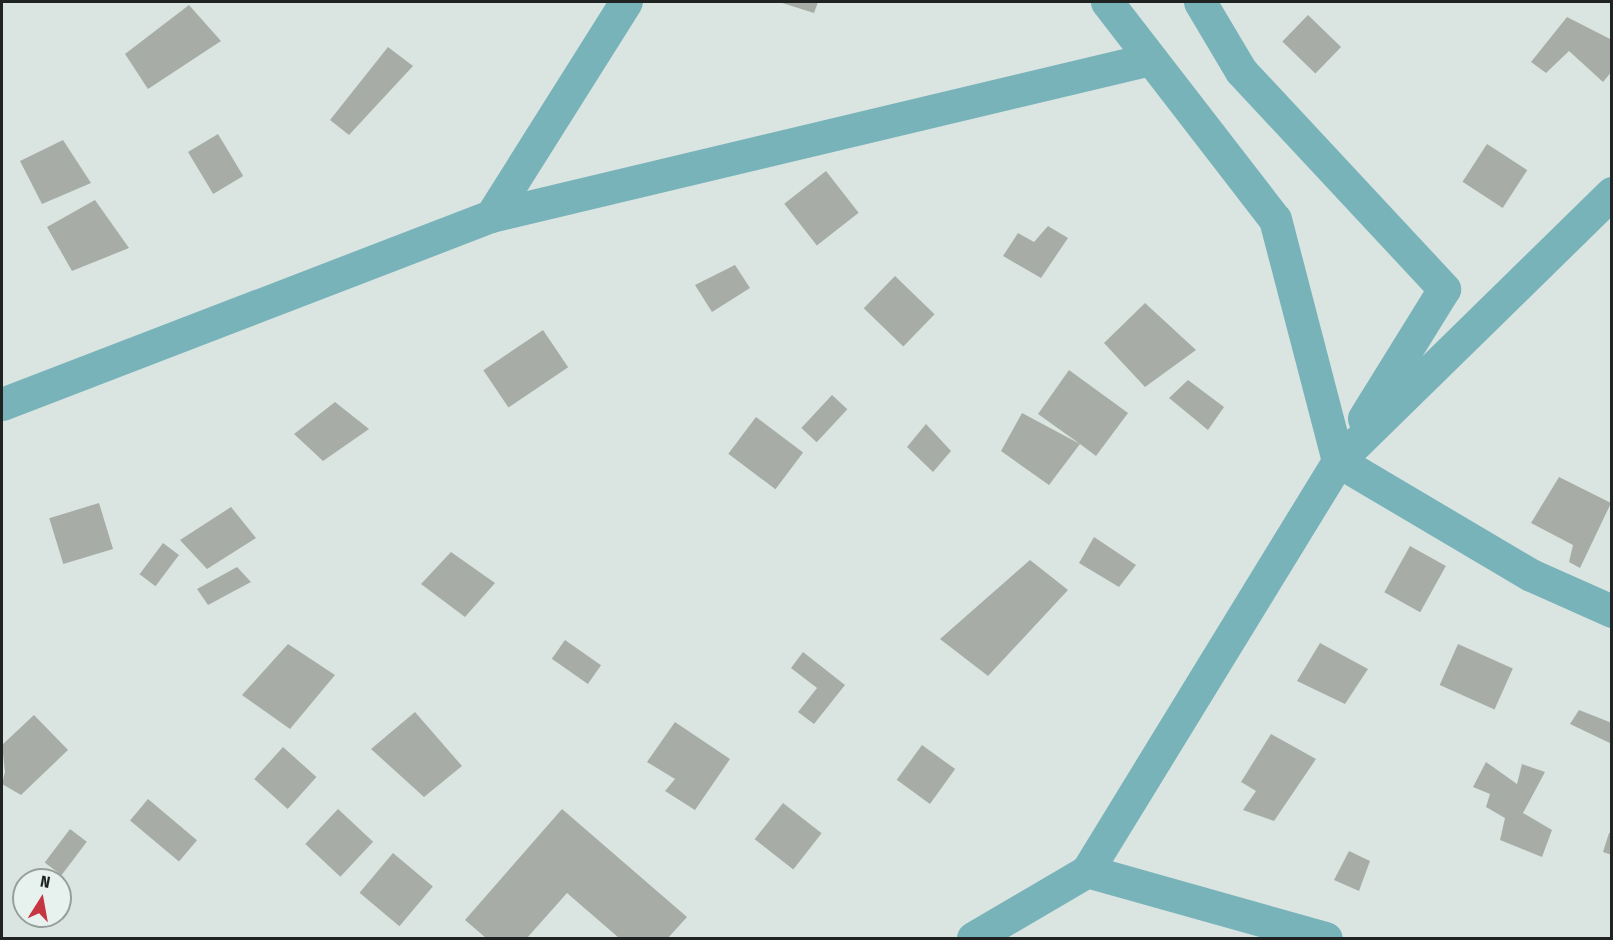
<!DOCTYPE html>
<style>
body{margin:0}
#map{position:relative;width:1613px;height:940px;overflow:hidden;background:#dae5e1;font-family:"Fira Sans Condensed",sans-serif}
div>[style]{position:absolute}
.building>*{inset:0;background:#a7ada6;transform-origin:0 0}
.minor>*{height:33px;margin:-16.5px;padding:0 16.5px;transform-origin:16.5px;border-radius:16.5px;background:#79b3ba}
span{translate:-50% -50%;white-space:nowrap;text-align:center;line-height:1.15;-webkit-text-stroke:4.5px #e7f2ee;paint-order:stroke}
.frame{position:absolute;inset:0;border:3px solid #1f2322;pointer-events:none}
.north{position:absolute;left:12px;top:868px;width:60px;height:60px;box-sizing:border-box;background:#e7f2ee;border:2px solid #979f9c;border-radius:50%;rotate:11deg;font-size:16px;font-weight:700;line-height:24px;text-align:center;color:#1f2322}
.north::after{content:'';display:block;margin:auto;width:21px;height:27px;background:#c63642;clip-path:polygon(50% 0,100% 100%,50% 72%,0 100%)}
</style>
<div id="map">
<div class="building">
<div style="clip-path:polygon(779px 2px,818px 2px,814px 13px)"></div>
<div style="clip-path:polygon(189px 5px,221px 41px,148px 89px,125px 54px)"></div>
<div style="left:1308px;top:15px;width:46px;height:37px;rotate:44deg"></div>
<div style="clip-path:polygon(1567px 17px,1612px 40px,1612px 71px,1603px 82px,1569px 51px,1546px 73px,1531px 62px)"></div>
<div style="clip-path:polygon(388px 47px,413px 66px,349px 135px,330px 120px)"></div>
<div style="left:218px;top:134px;width:49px;height:35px;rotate:59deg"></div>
<div style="clip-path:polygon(63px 140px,91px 183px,42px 204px,20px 161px)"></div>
<div style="left:1487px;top:144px;width:48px;height:45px;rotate:33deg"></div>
<div style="left:826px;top:171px;width:53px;height:53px;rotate:52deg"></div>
<div style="clip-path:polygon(95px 200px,129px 248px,72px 271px,47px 227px)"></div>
<div style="clip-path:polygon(1048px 226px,1068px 238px,1041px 278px,1003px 256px,1018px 233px,1034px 242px)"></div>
<div style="clip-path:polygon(735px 265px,750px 288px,712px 312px,695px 285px)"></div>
<div style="left:895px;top:276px;width:55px;height:45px;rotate:44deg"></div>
<div style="clip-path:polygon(1145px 303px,1196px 350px,1145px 387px,1104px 343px)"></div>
<div style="left:543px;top:330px;width:45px;height:72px;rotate:56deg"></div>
<div style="clip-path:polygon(1069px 370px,1128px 413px,1096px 456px,1080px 444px,1049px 485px,1001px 451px,1022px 413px,1080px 444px,1038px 414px)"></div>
<div style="clip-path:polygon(1188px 380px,1224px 407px,1208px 430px,1169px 398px)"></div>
<div style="left:832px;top:395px;width:21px;height:45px;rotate:43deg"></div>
<div style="clip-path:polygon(335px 402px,369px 429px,323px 461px,294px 434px)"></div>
<div style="left:756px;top:417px;width:59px;height:46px;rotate:37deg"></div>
<div style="clip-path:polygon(926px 424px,951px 451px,933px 472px,907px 447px)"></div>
<div style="clip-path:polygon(1559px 477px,1611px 503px,1580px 568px,1569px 562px,1573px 545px,1531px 523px)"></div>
<div style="left:99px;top:503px;width:48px;height:52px;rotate:73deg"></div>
<div style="clip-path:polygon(231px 507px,256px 538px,207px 569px,180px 540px)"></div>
<div style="clip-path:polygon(1094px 537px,1136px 565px,1119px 587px,1079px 563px)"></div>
<div style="left:163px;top:543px;width:20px;height:39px;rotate:37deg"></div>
<div style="left:1410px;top:546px;width:41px;height:53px;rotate:29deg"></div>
<div style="clip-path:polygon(451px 552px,495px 583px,465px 617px,421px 584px)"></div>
<div style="clip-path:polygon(1030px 560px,1068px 590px,988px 676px,940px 639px)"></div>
<div style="clip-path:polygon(237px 567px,251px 582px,208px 605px,197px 589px)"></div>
<div style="left:565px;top:640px;width:44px;height:23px;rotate:35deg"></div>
<div style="clip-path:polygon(1320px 643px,1368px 669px,1345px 704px,1297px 681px)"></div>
<div style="clip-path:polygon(288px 644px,335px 675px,290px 729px,242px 695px)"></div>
<div style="left:1458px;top:644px;width:60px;height:45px;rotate:24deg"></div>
<div style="clip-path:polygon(803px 652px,845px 685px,814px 724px,798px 712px,817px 688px,791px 668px)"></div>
<div style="clip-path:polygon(1579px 710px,1612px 723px,1612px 744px,1570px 724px)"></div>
<div style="clip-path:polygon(415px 712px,462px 766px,424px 797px,371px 749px)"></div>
<div style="clip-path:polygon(34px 715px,68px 750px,21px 795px,2px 784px,5px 772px,2px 745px)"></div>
<div style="clip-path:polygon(675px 722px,730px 759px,695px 810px,665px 791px,675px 779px,647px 762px)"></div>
<div style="clip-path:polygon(1271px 734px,1316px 759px,1274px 821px,1243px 810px,1256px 791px,1241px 782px)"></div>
<div style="left:922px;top:745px;width:41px;height:43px;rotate:36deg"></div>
<div style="left:283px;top:747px;width:45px;height:43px;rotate:42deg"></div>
<div style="clip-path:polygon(1486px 762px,1517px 784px,1522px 764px,1545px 772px,1523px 813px,1552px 830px,1542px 857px,1500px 840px,1505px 818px,1486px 807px,1490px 794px,1473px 787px)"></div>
<div style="left:148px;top:799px;width:64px;height:28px;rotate:40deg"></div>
<div style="left:783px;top:803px;width:49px;height:46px;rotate:38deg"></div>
<div style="left:338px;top:809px;width:48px;height:48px;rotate:43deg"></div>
<div style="clip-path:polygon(562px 809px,687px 917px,668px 938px,619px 938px,567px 893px,527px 938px,486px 938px,465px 920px)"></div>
<div style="left:70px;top:829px;width:21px;height:42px;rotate:37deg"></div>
<div style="clip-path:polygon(1609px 833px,1612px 833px,1612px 855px,1603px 852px)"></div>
<div style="clip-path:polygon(1349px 851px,1370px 861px,1359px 891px,1334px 880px)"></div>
<div style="left:393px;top:853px;width:52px;height:52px;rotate:40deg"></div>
</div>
<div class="minor">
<div style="left:1107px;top:2px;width:274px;rotate:52.3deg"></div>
<div style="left:1275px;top:219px;width:250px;rotate:75.4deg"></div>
<div style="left:1338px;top:461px;width:224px;rotate:30.6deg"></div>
<div style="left:1531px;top:575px;width:89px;rotate:24deg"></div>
<div style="left:1200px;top:2px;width:80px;rotate:59.3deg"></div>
<div style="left:1241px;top:71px;width:298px;rotate:47deg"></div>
<div style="left:1444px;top:289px;width:152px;rotate:121.8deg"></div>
<div style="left:491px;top:216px;width:253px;rotate:-57.8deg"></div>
<div style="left:2px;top:404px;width:524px;rotate:-21.03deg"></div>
<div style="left:491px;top:216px;width:677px;rotate:-13.4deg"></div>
<div style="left:1087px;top:871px;width:248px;rotate:15.7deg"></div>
<div style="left:973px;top:938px;width:132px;rotate:-30.4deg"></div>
<div style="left:1087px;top:871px;width:481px;rotate:-58.5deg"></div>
<div style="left:1338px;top:461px;width:383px;rotate:-44.4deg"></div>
</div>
<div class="frame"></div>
<div class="north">N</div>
</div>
